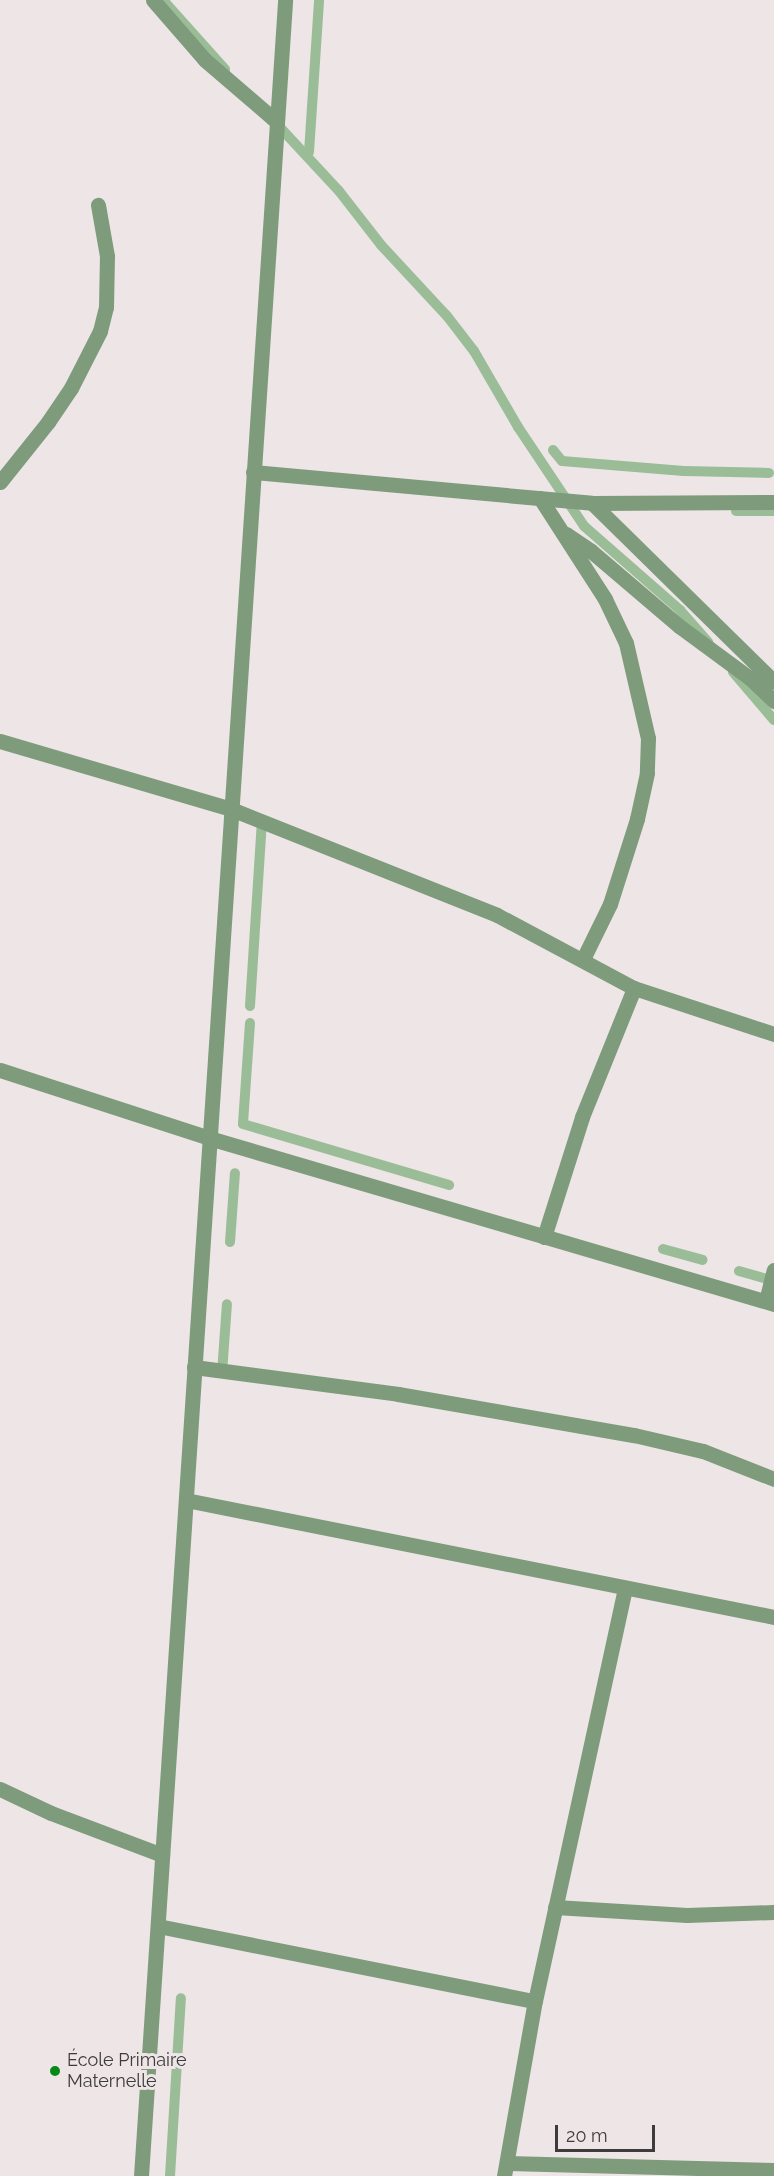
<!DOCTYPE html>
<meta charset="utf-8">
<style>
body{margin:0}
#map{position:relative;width:774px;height:2176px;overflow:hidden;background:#ede5e6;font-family:Raleway,sans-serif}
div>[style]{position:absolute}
.stream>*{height:10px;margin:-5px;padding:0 5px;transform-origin:5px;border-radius:5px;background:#9abd98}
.minor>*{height:15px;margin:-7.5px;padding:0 7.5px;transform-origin:7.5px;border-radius:7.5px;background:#7e9b7c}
.dots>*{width:16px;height:16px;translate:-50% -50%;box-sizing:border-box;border:3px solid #ede5e6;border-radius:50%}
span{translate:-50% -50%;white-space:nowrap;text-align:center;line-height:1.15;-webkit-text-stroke:6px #ede5e6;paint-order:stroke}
.poi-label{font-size:18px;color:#3e3b3c}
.left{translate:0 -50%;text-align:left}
.scale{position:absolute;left:555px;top:2125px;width:100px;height:27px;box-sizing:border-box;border:3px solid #3e3b3c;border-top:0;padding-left:8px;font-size:18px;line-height:21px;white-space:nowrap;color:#3e3b3c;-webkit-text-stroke:4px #ede5e6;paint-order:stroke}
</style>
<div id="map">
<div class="stream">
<div style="left:163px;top:0;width:93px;rotate:48.1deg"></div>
<div style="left:275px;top:122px;width:94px;rotate:47.2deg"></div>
<div style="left:339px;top:191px;width:68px;rotate:52.1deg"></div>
<div style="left:381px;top:245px;width:97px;rotate:47.1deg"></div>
<div style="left:447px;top:316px;width:44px;rotate:52.4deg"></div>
<div style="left:474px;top:351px;width:88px;rotate:59.9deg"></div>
<div style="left:518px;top:427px;width:119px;rotate:56.3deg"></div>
<div style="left:584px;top:526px;width:128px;rotate:41.2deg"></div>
<div style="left:680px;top:610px;width:43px;rotate:48.8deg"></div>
<div style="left:309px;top:152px;width:152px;rotate:-86.2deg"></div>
<div style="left:553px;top:450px;width:14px;rotate:51deg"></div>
<div style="left:562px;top:461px;width:122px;rotate:4.7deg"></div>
<div style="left:684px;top:471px;width:85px;rotate:1.3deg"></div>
<div style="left:736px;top:511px;width:38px"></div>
<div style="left:733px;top:672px;width:63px;rotate:49.5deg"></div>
<div style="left:250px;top:1006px;width:187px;rotate:-86.3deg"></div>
<div style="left:250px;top:1023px;width:101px;rotate:94deg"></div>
<div style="left:243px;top:1124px;width:215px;rotate:16.5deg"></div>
<div style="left:230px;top:1242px;width:69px;rotate:-85.9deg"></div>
<div style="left:663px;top:1249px;width:41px;rotate:15.4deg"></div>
<div style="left:739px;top:1271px;width:36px;rotate:16deg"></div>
<div style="left:222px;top:1373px;width:69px;rotate:-85.9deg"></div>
<div style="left:170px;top:2176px;width:178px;rotate:-86.5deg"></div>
</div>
<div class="minor">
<div style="left:153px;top:0;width:79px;rotate:49.1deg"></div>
<div style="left:205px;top:60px;width:95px;rotate:40.7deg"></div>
<div style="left:253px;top:472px;width:340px;rotate:5.2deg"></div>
<div style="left:592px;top:503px;width:182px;rotate:-0.3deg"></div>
<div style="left:0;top:482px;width:77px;rotate:-51.3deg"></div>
<div style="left:48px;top:422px;width:41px;rotate:-55.9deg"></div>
<div style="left:71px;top:388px;width:64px;rotate:-63deg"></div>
<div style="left:100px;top:331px;width:25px;rotate:-76deg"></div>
<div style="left:106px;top:307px;width:51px;rotate:-88.9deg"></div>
<div style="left:107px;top:256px;width:52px;rotate:-100deg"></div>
<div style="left:540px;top:498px;width:120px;rotate:57.2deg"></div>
<div style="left:605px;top:599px;width:49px;rotate:64.5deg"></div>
<div style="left:626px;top:643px;width:98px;rotate:77deg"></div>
<div style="left:648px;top:738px;width:35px;rotate:92deg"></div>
<div style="left:647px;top:773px;width:47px;rotate:102.3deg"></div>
<div style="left:637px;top:819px;width:89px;rotate:107.6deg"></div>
<div style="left:610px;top:904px;width:61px;rotate:116.1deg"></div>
<div style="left:592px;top:503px;width:255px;rotate:44.5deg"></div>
<div style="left:566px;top:534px;width:30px;rotate:34deg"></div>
<div style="left:591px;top:551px;width:116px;rotate:40.4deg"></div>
<div style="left:679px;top:626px;width:89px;rotate:36.4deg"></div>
<div style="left:751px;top:679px;width:32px;rotate:44deg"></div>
<div style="left:0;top:741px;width:241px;rotate:16.4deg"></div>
<div style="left:231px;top:809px;width:286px;rotate:21.7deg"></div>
<div style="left:497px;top:915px;width:155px;rotate:28.1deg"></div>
<div style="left:634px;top:988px;width:147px;rotate:18.2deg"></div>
<div style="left:0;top:1070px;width:220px;rotate:18deg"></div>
<div style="left:209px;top:1138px;width:589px;rotate:16.37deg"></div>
<div style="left:544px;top:1237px;width:126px;rotate:-72.4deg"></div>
<div style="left:582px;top:1117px;width:139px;rotate:-68deg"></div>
<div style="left:766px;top:1301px;width:32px;rotate:-76deg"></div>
<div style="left:194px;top:1367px;width:206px;rotate:7.5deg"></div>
<div style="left:398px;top:1394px;width:240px;rotate:9.9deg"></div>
<div style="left:634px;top:1435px;width:71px;rotate:13.1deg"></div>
<div style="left:703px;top:1451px;width:76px;rotate:21.5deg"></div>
<div style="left:186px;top:1500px;width:600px;rotate:11.25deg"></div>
<div style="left:0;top:1789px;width:56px;rotate:25.2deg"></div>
<div style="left:51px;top:1813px;width:119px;rotate:20.7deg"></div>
<div style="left:555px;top:1907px;width:132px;rotate:3.5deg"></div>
<div style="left:687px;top:1915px;width:87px;rotate:-2deg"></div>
<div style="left:158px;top:1926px;width:384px;rotate:11.3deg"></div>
<div style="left:507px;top:2163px;width:267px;rotate:1.5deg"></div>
<div style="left:141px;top:2176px;width:2181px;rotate:-86.21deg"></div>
<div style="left:504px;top:2176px;width:178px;rotate:-80deg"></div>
<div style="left:535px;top:2001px;width:423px;rotate:-77.7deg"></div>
</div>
<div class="dots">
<div style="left:55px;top:2071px;background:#048a16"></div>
</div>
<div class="poi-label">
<span class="left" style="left:67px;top:2071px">École Primaire<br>Maternelle</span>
</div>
<div class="scale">20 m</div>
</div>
